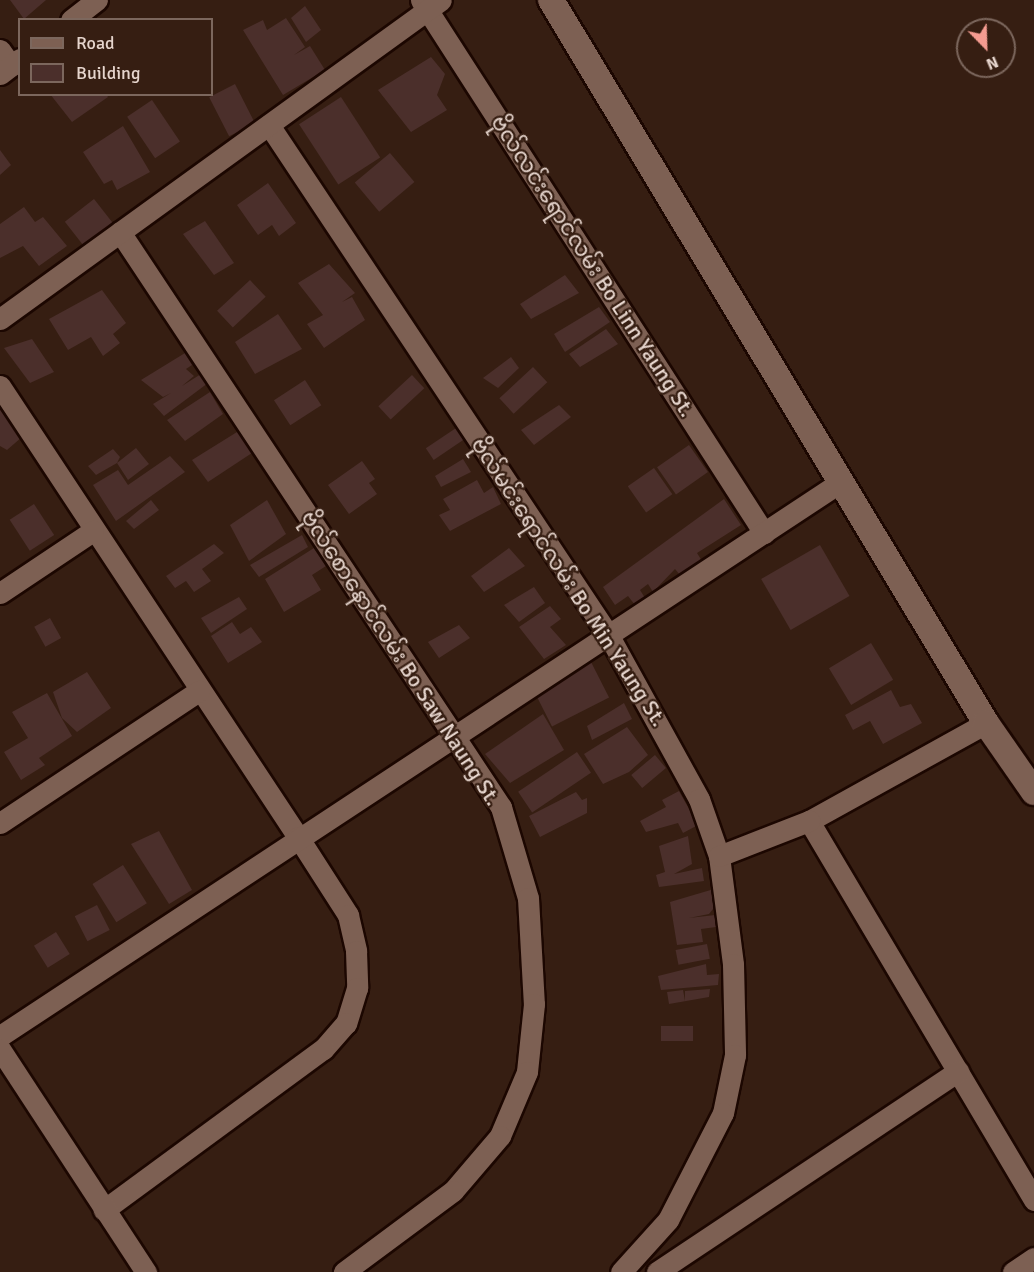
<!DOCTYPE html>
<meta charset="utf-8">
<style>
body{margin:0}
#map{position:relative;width:1034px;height:1272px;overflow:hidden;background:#361e12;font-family:Signika,"Noto Sans Myanmar",sans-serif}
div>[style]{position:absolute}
.building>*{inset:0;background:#4b2f2b;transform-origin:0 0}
.roads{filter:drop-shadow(2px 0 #1c0701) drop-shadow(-2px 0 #1c0701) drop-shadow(0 2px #1c0701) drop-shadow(0 -2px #1c0701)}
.minor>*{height:21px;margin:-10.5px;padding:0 10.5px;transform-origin:10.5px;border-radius:10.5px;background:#7d6053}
.tertiary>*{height:26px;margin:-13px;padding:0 13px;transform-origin:13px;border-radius:13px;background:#7d6053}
span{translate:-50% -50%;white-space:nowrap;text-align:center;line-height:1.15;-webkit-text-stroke:4.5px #361e12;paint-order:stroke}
.street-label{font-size:22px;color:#e6d5cd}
.legend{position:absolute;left:18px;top:18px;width:195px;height:78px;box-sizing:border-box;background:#361e12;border:2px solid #7c675d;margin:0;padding:8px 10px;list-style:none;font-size:18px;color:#e6d5cd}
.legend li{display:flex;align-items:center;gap:12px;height:30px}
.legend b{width:30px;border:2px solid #7c675d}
.north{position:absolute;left:956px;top:18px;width:60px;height:60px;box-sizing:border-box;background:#361e12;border:2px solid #7c675d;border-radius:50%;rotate:157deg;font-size:16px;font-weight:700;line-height:24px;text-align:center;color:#e6d5cd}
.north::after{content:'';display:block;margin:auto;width:21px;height:27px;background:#f59c91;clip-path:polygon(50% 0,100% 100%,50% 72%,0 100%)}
</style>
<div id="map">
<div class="building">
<div style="clip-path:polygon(10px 0,46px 0,24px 19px)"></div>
<div style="clip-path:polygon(305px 6px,321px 30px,306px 42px,291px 18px)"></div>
<div style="clip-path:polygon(286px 18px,305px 47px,294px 55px,310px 46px,325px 70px,283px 95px,243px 30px,263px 20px,267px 30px)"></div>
<div style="clip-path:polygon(431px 57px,445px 74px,437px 95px,447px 110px,411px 132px,378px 90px)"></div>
<div style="left:235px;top:84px;width:44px;height:29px;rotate:63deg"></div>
<div style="clip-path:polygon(50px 94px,106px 94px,108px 97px,72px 122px)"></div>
<div style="left:341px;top:97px;width:72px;height:50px;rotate:57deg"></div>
<div style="left:152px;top:100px;width:50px;height:30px;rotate:56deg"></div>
<div style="clip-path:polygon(123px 126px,150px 172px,117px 190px,112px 180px,104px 184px,83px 152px)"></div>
<div style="clip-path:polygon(0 150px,11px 165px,0 175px)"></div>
<div style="left:390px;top:153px;width:38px;height:46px;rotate:50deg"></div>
<div style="clip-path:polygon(268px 183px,296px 223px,279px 236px,272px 225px,258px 235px,237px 205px)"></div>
<div style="left:94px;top:199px;width:34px;height:37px;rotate:52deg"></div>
<div style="clip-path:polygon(24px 207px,35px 222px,43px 217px,67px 246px,39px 266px,23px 246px,0 258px,0 224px)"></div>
<div style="clip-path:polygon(205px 221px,234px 263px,214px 275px,183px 234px)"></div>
<div style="clip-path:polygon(329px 264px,355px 293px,342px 302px,352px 297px,365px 320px,324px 348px,307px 324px,323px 315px,298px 283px)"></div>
<div style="clip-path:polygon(565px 275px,579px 293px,531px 319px,520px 304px)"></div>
<div style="left:250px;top:280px;width:23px;height:45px;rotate:47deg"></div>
<div style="clip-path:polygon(102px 290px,126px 323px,113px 334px,120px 343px,103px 356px,91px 337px,68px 350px,49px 319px)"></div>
<div style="clip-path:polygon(599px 307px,610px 322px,565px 352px,554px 334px)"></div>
<div style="clip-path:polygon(278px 314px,302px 349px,255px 374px,235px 342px)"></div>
<div style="clip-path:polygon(606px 329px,618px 344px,580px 367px,569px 354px)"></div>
<div style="clip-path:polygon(32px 339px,54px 372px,30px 383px,4px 348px)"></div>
<div style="clip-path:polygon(185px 353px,192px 365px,186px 369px,194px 376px,182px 386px,201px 374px,208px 383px,164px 416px,153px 404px,171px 393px,163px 397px,141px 380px)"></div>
<div style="clip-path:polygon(511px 357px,519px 368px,498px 388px,483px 378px)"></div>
<div style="left:533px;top:367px;width:21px;height:46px;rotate:47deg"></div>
<div style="left:412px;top:375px;width:18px;height:46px;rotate:47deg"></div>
<div style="left:305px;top:380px;width:30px;height:37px;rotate:57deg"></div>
<div style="clip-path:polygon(210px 392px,223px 414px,185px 441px,167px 420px)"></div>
<div style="clip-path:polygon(0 401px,22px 437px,7px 450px,0 446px)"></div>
<div style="clip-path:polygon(559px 405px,571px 417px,534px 445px,521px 430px)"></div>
<div style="left:459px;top:426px;width:14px;height:40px;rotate:56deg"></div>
<div style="clip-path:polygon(237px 432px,255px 451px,208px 482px,192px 460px)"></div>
<div style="left:689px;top:445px;width:33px;height:39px;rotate:55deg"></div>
<div style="clip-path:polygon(136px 448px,149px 464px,128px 480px,117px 463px,96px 475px,88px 466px,113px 449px,120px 457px,117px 463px)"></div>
<div style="clip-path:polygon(170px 456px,185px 472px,116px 521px,93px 485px,118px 470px,128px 485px)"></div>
<div style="clip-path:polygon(463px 459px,471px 472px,441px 487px,435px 476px)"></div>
<div style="clip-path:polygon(362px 461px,375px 479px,369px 483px,377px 494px,349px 514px,328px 485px)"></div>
<div style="left:654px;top:468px;width:32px;height:32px;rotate:55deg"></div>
<div style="clip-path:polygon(477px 480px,484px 493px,493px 487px,501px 504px,450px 531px,439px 515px,450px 510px,443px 499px)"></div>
<div style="clip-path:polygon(724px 499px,741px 525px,697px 553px,702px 561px,680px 575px,675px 569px,653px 592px,648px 584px,640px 590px,645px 598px,635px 605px,628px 596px,615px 605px,603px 587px)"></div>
<div style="clip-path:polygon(151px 500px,159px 510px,134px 529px,126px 521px)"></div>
<div style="clip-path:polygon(267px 500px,286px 534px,249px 561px,230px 525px)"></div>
<div style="left:34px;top:504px;width:37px;height:29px;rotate:57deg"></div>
<div style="clip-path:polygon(302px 535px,308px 547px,259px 577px,250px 565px)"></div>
<div style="clip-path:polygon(214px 544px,224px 553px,202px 569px,211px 581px,194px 592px,186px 581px,175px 588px,166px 576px)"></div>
<div style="left:820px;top:545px;width:59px;height:68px;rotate:60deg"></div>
<div style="clip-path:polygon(314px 548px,326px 566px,312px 575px,321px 590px,284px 612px,265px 579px)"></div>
<div style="clip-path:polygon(509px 548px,525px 566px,484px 592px,471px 576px)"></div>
<div style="clip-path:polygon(534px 587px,545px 603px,519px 622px,504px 605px)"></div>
<div style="clip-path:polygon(239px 597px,247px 609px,211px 633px,201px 618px)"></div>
<div style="clip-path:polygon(550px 606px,561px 619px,550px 627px,566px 645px,544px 659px,519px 627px)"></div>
<div style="left:50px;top:618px;width:23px;height:18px;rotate:61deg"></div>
<div style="clip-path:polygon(232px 622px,240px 634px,251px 627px,262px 642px,228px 663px,211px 636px)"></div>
<div style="clip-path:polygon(459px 625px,470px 638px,439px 658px,428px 642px)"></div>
<div style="left:871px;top:643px;width:43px;height:49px;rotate:59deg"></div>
<div style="left:590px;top:660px;width:42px;height:64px;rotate:63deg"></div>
<div style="clip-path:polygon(87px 672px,111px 708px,77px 732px,62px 718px,53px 692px)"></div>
<div style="clip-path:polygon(891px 690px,900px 707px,911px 704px,922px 723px,883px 744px,870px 721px,853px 730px,845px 715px)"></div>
<div style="clip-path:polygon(47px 693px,72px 736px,39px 758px,45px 765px,21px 780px,4px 752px,28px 738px,12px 712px)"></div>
<div style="clip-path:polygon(624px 703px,632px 719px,592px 740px,587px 726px)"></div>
<div style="clip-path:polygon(543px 714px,564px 750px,510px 783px,485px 754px)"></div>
<div style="clip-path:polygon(627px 727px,648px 755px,629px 772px,603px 784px,584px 754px)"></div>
<div style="left:577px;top:752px;width:25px;height:71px;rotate:56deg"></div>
<div style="left:655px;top:755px;width:17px;height:31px;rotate:50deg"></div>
<div style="clip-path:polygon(679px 791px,698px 825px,683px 833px,678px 823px,646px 832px,640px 821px,666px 807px,662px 800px)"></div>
<div style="clip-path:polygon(576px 792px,582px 800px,587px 798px,587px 813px,540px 837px,529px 816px)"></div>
<div style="clip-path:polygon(159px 831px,192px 890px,169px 904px,131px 844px)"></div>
<div style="clip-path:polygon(688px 836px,692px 864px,674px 874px,702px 868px,704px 881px,659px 887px,656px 875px,665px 872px,659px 846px)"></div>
<div style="left:123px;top:865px;width:45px;height:36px;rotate:58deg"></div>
<div style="clip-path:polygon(714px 889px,717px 904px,709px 914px,689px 918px,715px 915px,716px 927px,701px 929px,703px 942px,677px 945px,670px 902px)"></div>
<div style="left:97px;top:905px;width:28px;height:25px;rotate:63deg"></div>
<div style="left:56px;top:932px;width:26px;height:26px;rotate:58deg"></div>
<div style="left:707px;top:944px;width:15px;height:32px;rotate:79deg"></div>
<div style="clip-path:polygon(706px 964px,707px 975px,719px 974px,718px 985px,661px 990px,658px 976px)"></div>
<div style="clip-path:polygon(710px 989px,709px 997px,669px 1004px,667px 992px,683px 990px,685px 1001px,685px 991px)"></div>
<div style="left:661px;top:1026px;width:32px;height:15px"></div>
</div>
<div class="roads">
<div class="minor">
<div style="left:421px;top:0;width:634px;rotate:57.24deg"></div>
<div style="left:71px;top:20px;width:33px;rotate:-38deg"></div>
<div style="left:0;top:50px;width:19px;rotate:55deg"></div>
<div style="left:0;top:74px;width:25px;rotate:-37deg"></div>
<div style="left:269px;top:125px;width:614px;rotate:56.36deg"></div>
<div style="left:609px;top:636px;width:186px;rotate:61.1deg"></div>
<div style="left:699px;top:799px;width:60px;rotate:70.7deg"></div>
<div style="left:719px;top:856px;width:109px;rotate:82.6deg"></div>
<div style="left:733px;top:964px;width:91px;rotate:88.7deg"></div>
<div style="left:735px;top:1055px;width:59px;rotate:101.7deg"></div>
<div style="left:723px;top:1113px;width:120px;rotate:117.2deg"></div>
<div style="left:668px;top:1220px;width:70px;rotate:132.1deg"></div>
<div style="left:120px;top:232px;width:690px;rotate:56.47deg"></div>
<div style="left:501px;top:807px;width:95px;rotate:73.5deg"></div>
<div style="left:528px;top:898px;width:106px;rotate:86.8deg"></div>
<div style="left:534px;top:1004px;width:68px;rotate:95.9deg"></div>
<div style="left:527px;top:1072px;width:69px;rotate:112.9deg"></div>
<div style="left:500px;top:1136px;width:72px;rotate:130.5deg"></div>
<div style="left:453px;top:1191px;width:136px;rotate:143.4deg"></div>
<div style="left:0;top:319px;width:544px;rotate:-35.88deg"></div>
<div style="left:0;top:386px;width:541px;rotate:56.55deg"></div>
<div style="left:298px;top:837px;width:93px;rotate:57.3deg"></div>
<div style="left:348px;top:915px;width:37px;rotate:77deg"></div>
<div style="left:356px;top:951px;width:37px;rotate:88deg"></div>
<div style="left:357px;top:988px;width:37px;rotate:107deg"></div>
<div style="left:346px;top:1023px;width:35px;rotate:131deg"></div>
<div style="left:323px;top:1049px;width:272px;rotate:143.7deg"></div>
<div style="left:0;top:593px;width:112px;rotate:-33.7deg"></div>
<div style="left:986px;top:723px;width:202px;rotate:151deg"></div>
<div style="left:809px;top:821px;width:441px;rotate:59.3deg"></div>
<div style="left:0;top:823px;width:239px;rotate:-33.6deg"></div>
<div style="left:719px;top:856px;width:97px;rotate:-21.3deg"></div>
<div style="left:0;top:1036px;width:1008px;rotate:-33.39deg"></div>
<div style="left:0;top:1049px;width:267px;rotate:56.8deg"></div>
<div style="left:657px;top:1272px;width:362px;rotate:-33.7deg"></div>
<div style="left:1013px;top:1272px;width:25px;rotate:-34deg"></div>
</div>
<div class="tertiary">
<div style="left:551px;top:0;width:844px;rotate:58.97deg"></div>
<div style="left:986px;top:723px;width:84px;rotate:55.2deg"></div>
</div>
</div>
<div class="street-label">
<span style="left:593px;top:266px;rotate:57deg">ဗိုလ်လင်းရောင်လမ်း Bo Linn Yaung St.</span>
<span style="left:569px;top:582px;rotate:57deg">ဗိုလ်မင်းရောင်လမ်း Bo Min Yaung St.</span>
<span style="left:401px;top:658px;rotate:57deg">ဗိုလ်စောနောင်လမ်း Bo Saw Naung St.</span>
</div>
<ul class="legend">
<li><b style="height:8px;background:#7d6053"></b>Road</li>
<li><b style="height:16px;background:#4b2f2b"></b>Building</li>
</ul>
<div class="north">N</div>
</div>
